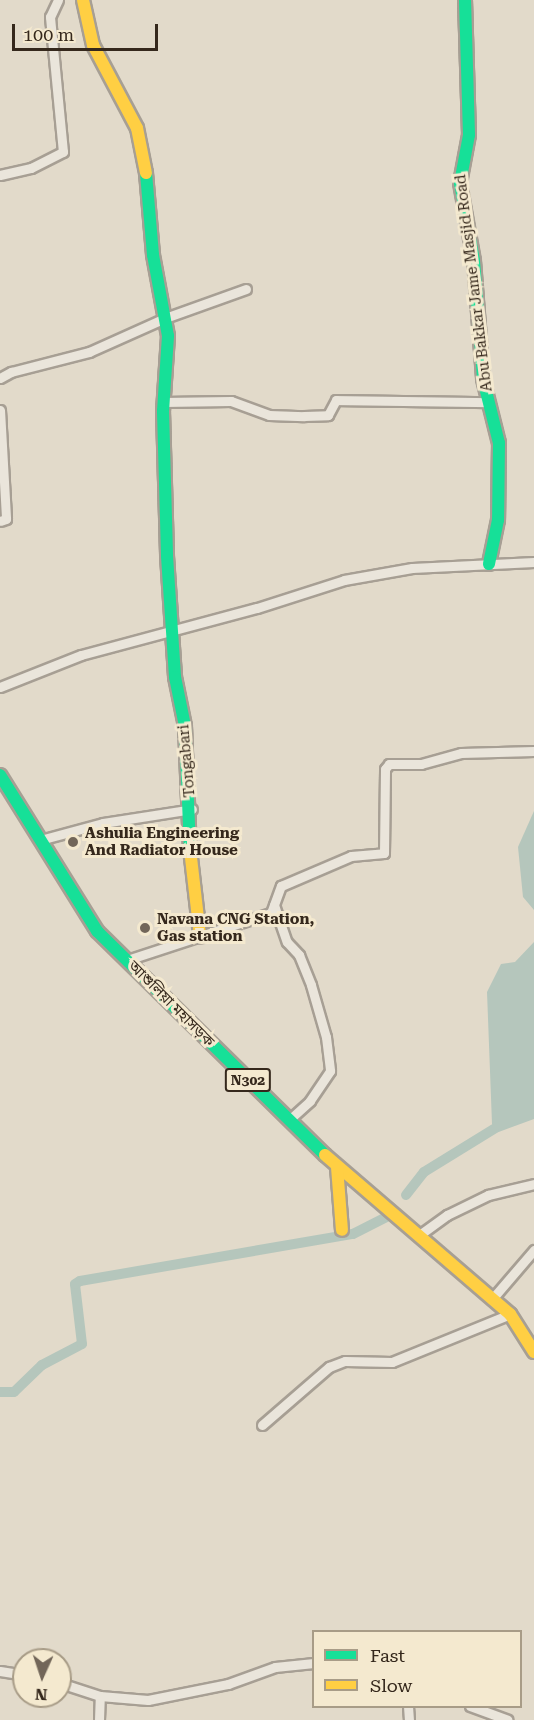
<!DOCTYPE html>
<meta charset="utf-8">
<style>
body{margin:0}
#map{position:relative;width:534px;height:1720px;overflow:hidden;background:#e2daca;font-family:"Roboto Serif","Noto Sans Bengali",serif}
div>[style]{position:absolute}
.water>*{inset:0;background:#b5c6bc}
.canal>*{height:10px;margin:-5px;padding:0 5px;transform-origin:5px;border-radius:5px;background:#b5c6bc}
.roads{filter:drop-shadow(2px 0 #a79f94) drop-shadow(-2px 0 #a79f94) drop-shadow(0 2px #a79f94) drop-shadow(0 -2px #a79f94)}
.street>*{height:9px;margin:-4.5px;padding:0 4.5px;transform-origin:4.5px;border-radius:4.5px;background:#eae5db}
.fast>*{height:12px;margin:-6px;padding:0 6px;transform-origin:6px;border-radius:6px;background:#16e098}
.slow>*{height:12px;margin:-6px;padding:0 6px;transform-origin:6px;border-radius:6px;background:#ffcf43}
.dots>*{width:16px;height:16px;translate:-50% -50%;box-sizing:border-box;border:3px solid #f4e9cf;border-radius:50%}
span{translate:-50% -50%;white-space:nowrap;text-align:center;line-height:1.15;-webkit-text-stroke:6px #f4e9cf;paint-order:stroke}
.shield-label span{padding:2px 4px;background:#f4e9cf;border:2px solid;border-radius:4px;-webkit-text-stroke-width:0}
.shield-label{font-size:14px;color:#35281c;font-weight:700}
.street-label{font-size:15px;color:#35281c}
.poi-label{font-size:15px;color:#35281c;font-weight:700}
.left{translate:0 -50%;text-align:left}
.legend{position:absolute;left:312px;top:1630px;width:210px;height:78px;box-sizing:border-box;background:#f4e9cf;border:2px solid #a89c87;margin:0;padding:8px 10px;list-style:none;font-size:18px;color:#35281c}
.legend li{display:flex;align-items:center;gap:12px;height:30px}
.legend b{width:30px;border:2px solid #a89c87}
.north{position:absolute;left:12px;top:1648px;width:60px;height:60px;box-sizing:border-box;background:#f4e9cf;border:2px solid #a89c87;border-radius:50%;rotate:183deg;font-size:16px;font-weight:700;line-height:24px;text-align:center;color:#35281c}
.north::after{content:'';display:block;margin:auto;width:21px;height:27px;background:#726659;clip-path:polygon(50% 0,100% 100%,50% 72%,0 100%)}
.scale{position:absolute;left:12px;top:24px;width:146px;height:27px;box-sizing:border-box;border:3px solid #35281c;border-top:0;padding-left:8px;font-size:18px;line-height:21px;white-space:nowrap;color:#35281c;-webkit-text-stroke:4px #f4e9cf;paint-order:stroke}
</style>
<div id="map">
<div class="water">
<div style="clip-path:polygon(534px 811px,534px 910px,523px 897px,518px 847px)"></div>
<div style="clip-path:polygon(534px 942px,534px 1119px,496px 1133px,492px 1124px,487px 992px,501px 964px,515px 962px)"></div>
</div>
<div class="canal">
<div style="left:406px;top:1195px;width:29px;rotate:-52deg"></div>
<div style="left:424px;top:1172px;width:82px;rotate:-31.6deg"></div>
<div style="left:0;top:1392px;width:14px"></div>
<div style="left:14px;top:1392px;width:39px;rotate:-44deg"></div>
<div style="left:42px;top:1365px;width:45px;rotate:-27.7deg"></div>
<div style="left:82px;top:1344px;width:60px;rotate:-96.7deg"></div>
<div style="left:75px;top:1284px;width:6px;rotate:-31deg"></div>
<div style="left:80px;top:1281px;width:277px;rotate:-9.8deg"></div>
<div style="left:353px;top:1234px;width:37px;rotate:-27deg"></div>
</div>
<div class="roads">
<div class="street">
<div style="left:0;top:175px;width:32px;rotate:-13deg"></div>
<div style="left:31px;top:168px;width:36px;rotate:-27deg"></div>
<div style="left:63px;top:152px;width:136px;rotate:-95.5deg"></div>
<div style="left:50px;top:17px;width:19px;rotate:-65deg"></div>
<div style="left:0;top:378px;width:13px;rotate:-29deg"></div>
<div style="left:11px;top:372px;width:81px;rotate:-14.4deg"></div>
<div style="left:89px;top:352px;width:83px;rotate:-24.1deg"></div>
<div style="left:165px;top:318px;width:86px;rotate:-19.7deg"></div>
<div style="left:163px;top:402px;width:68px;rotate:-0.8deg"></div>
<div style="left:231px;top:401px;width:40px;rotate:20.2deg"></div>
<div style="left:269px;top:415px;width:35px;rotate:2deg"></div>
<div style="left:304px;top:416px;width:24px;rotate:-2deg"></div>
<div style="left:328px;top:415px;width:17px;rotate:-62deg"></div>
<div style="left:336px;top:400px;width:152px;rotate:0.8deg"></div>
<div style="left:0;top:410px;width:109px;rotate:86.8deg"></div>
<div style="left:6px;top:519px;width:6px;rotate:162deg"></div>
<div style="left:0;top:687px;width:87px;rotate:-21.6deg"></div>
<div style="left:81px;top:655px;width:182px;rotate:-15deg"></div>
<div style="left:257px;top:608px;width:91px;rotate:-17.8deg"></div>
<div style="left:344px;top:580px;width:69px;rotate:-10deg"></div>
<div style="left:412px;top:568px;width:122px;rotate:-2.8deg"></div>
<div style="left:40px;top:840px;width:65px;rotate:-15.1deg"></div>
<div style="left:103px;top:823px;width:90px;rotate:-8.9deg"></div>
<div style="left:274px;top:905px;width:39px;rotate:71deg"></div>
<div style="left:287px;top:942px;width:18px;rotate:47deg"></div>
<div style="left:299px;top:955px;width:32px;rotate:68deg"></div>
<div style="left:311px;top:985px;width:54px;rotate:73.9deg"></div>
<div style="left:326px;top:1037px;width:34px;rotate:83deg"></div>
<div style="left:330px;top:1071px;width:36px;rotate:124deg"></div>
<div style="left:310px;top:1101px;width:28px;rotate:138deg"></div>
<div style="left:127px;top:960px;width:151px;rotate:-18.1deg"></div>
<div style="left:271px;top:913px;width:29px;rotate:-70deg"></div>
<div style="left:281px;top:886px;width:76px;rotate:-23.2deg"></div>
<div style="left:351px;top:856px;width:33px;rotate:-5deg"></div>
<div style="left:384px;top:853px;width:84px;rotate:-89.3deg"></div>
<div style="left:385px;top:769px;width:6px;rotate:-51deg"></div>
<div style="left:389px;top:764px;width:32px"></div>
<div style="left:421px;top:764px;width:41px;rotate:-15.4deg"></div>
<div style="left:461px;top:753px;width:73px;rotate:-1.6deg"></div>
<div style="left:418px;top:1236px;width:36px;rotate:-36deg"></div>
<div style="left:447px;top:1215px;width:46px;rotate:-26deg"></div>
<div style="left:488px;top:1195px;width:47px;rotate:-13.4deg"></div>
<div style="left:492px;top:1299px;width:65px;rotate:-49.4deg"></div>
<div style="left:262px;top:1425px;width:89px;rotate:-40.9deg"></div>
<div style="left:329px;top:1367px;width:17px;rotate:-21deg"></div>
<div style="left:345px;top:1361px;width:47px;rotate:1.2deg"></div>
<div style="left:392px;top:1362px;width:127px;rotate:-22.1deg"></div>
<div style="left:0;top:1671px;width:24px;rotate:9deg"></div>
<div style="left:60px;top:1683px;width:42px;rotate:18deg"></div>
<div style="left:100px;top:1696px;width:48px;rotate:4.8deg"></div>
<div style="left:148px;top:1700px;width:82px;rotate:-11.3deg"></div>
<div style="left:228px;top:1684px;width:50px;rotate:-19.9deg"></div>
<div style="left:275px;top:1667px;width:39px;rotate:-6deg"></div>
<div style="left:408px;top:1706px;width:14px;rotate:86deg"></div>
<div style="left:470px;top:1706px;width:40px;rotate:20.2deg"></div>
<div style="left:99px;top:1720px;width:24px;rotate:-88deg"></div>
</div>
<div class="fast">
<div style="left:465px;top:0;width:135px;rotate:88.3deg"></div>
<div style="left:469px;top:135px;width:49px;rotate:100.6deg"></div>
<div style="left:460px;top:183px;width:79px;rotate:79.8deg"></div>
<div style="left:474px;top:261px;width:118px;rotate:85.6deg"></div>
<div style="left:483px;top:379px;width:66px;rotate:76deg"></div>
<div style="left:499px;top:443px;width:77px;rotate:90.7deg"></div>
<div style="left:498px;top:520px;width:45px;rotate:101.6deg"></div>
<div style="left:146px;top:173px;width:82px;rotate:85.1deg"></div>
<div style="left:153px;top:255px;width:82px;rotate:79.5deg"></div>
<div style="left:168px;top:336px;width:75px;rotate:93.8deg"></div>
<div style="left:163px;top:411px;width:145px;rotate:88.4deg"></div>
<div style="left:167px;top:556px;width:121px;rotate:86.2deg"></div>
<div style="left:175px;top:677px;width:50px;rotate:78.5deg"></div>
<div style="left:185px;top:726px;width:123px;rotate:87.7deg"></div>
<div style="left:0;top:775px;width:184px;rotate:58.1deg"></div>
<div style="left:97px;top:931px;width:320px;rotate:44.5deg"></div>
</div>
<div class="slow">
<div style="left:83px;top:0;width:46px;rotate:77.5deg"></div>
<div style="left:93px;top:45px;width:94px;rotate:62.1deg"></div>
<div style="left:137px;top:128px;width:46px;rotate:78.7deg"></div>
<div style="left:190px;top:849px;width:88px;rotate:83.4deg"></div>
<div style="left:325px;top:1155px;width:244px;rotate:40.7deg"></div>
<div style="left:510px;top:1314px;width:45px;rotate:57.7deg"></div>
<div style="left:337px;top:1167px;width:63px;rotate:85.5deg"></div>
</div>
</div>
<div class="dots">
<div style="left:73px;top:842px;background:#726659"></div>
<div style="left:145px;top:928px;background:#726659"></div>
</div>
<div class="shield-label">
<span style="left:248px;top:1080px">N302</span>
</div>
<div class="street-label">
<span style="left:474px;top:283px;rotate:-97deg">Abu Bakkar Jame Masjid Road</span>
<span style="left:187px;top:761px;rotate:-95deg">Tongabari</span>
<span style="left:171px;top:1004px;rotate:45deg">আশুলিয়া মহাসড়ক</span>
</div>
<div class="poi-label">
<span class="left" style="left:85px;top:842px">Ashulia Engineering<br>And Radiator House</span>
<span class="left" style="left:157px;top:928px">Navana CNG Station,<br>Gas station</span>
</div>
<ul class="legend">
<li><b style="height:8px;background:#16e098"></b>Fast</li>
<li><b style="height:8px;background:#ffcf43"></b>Slow</li>
</ul>
<div class="north">N</div>
<div class="scale">100 m</div>
</div>
